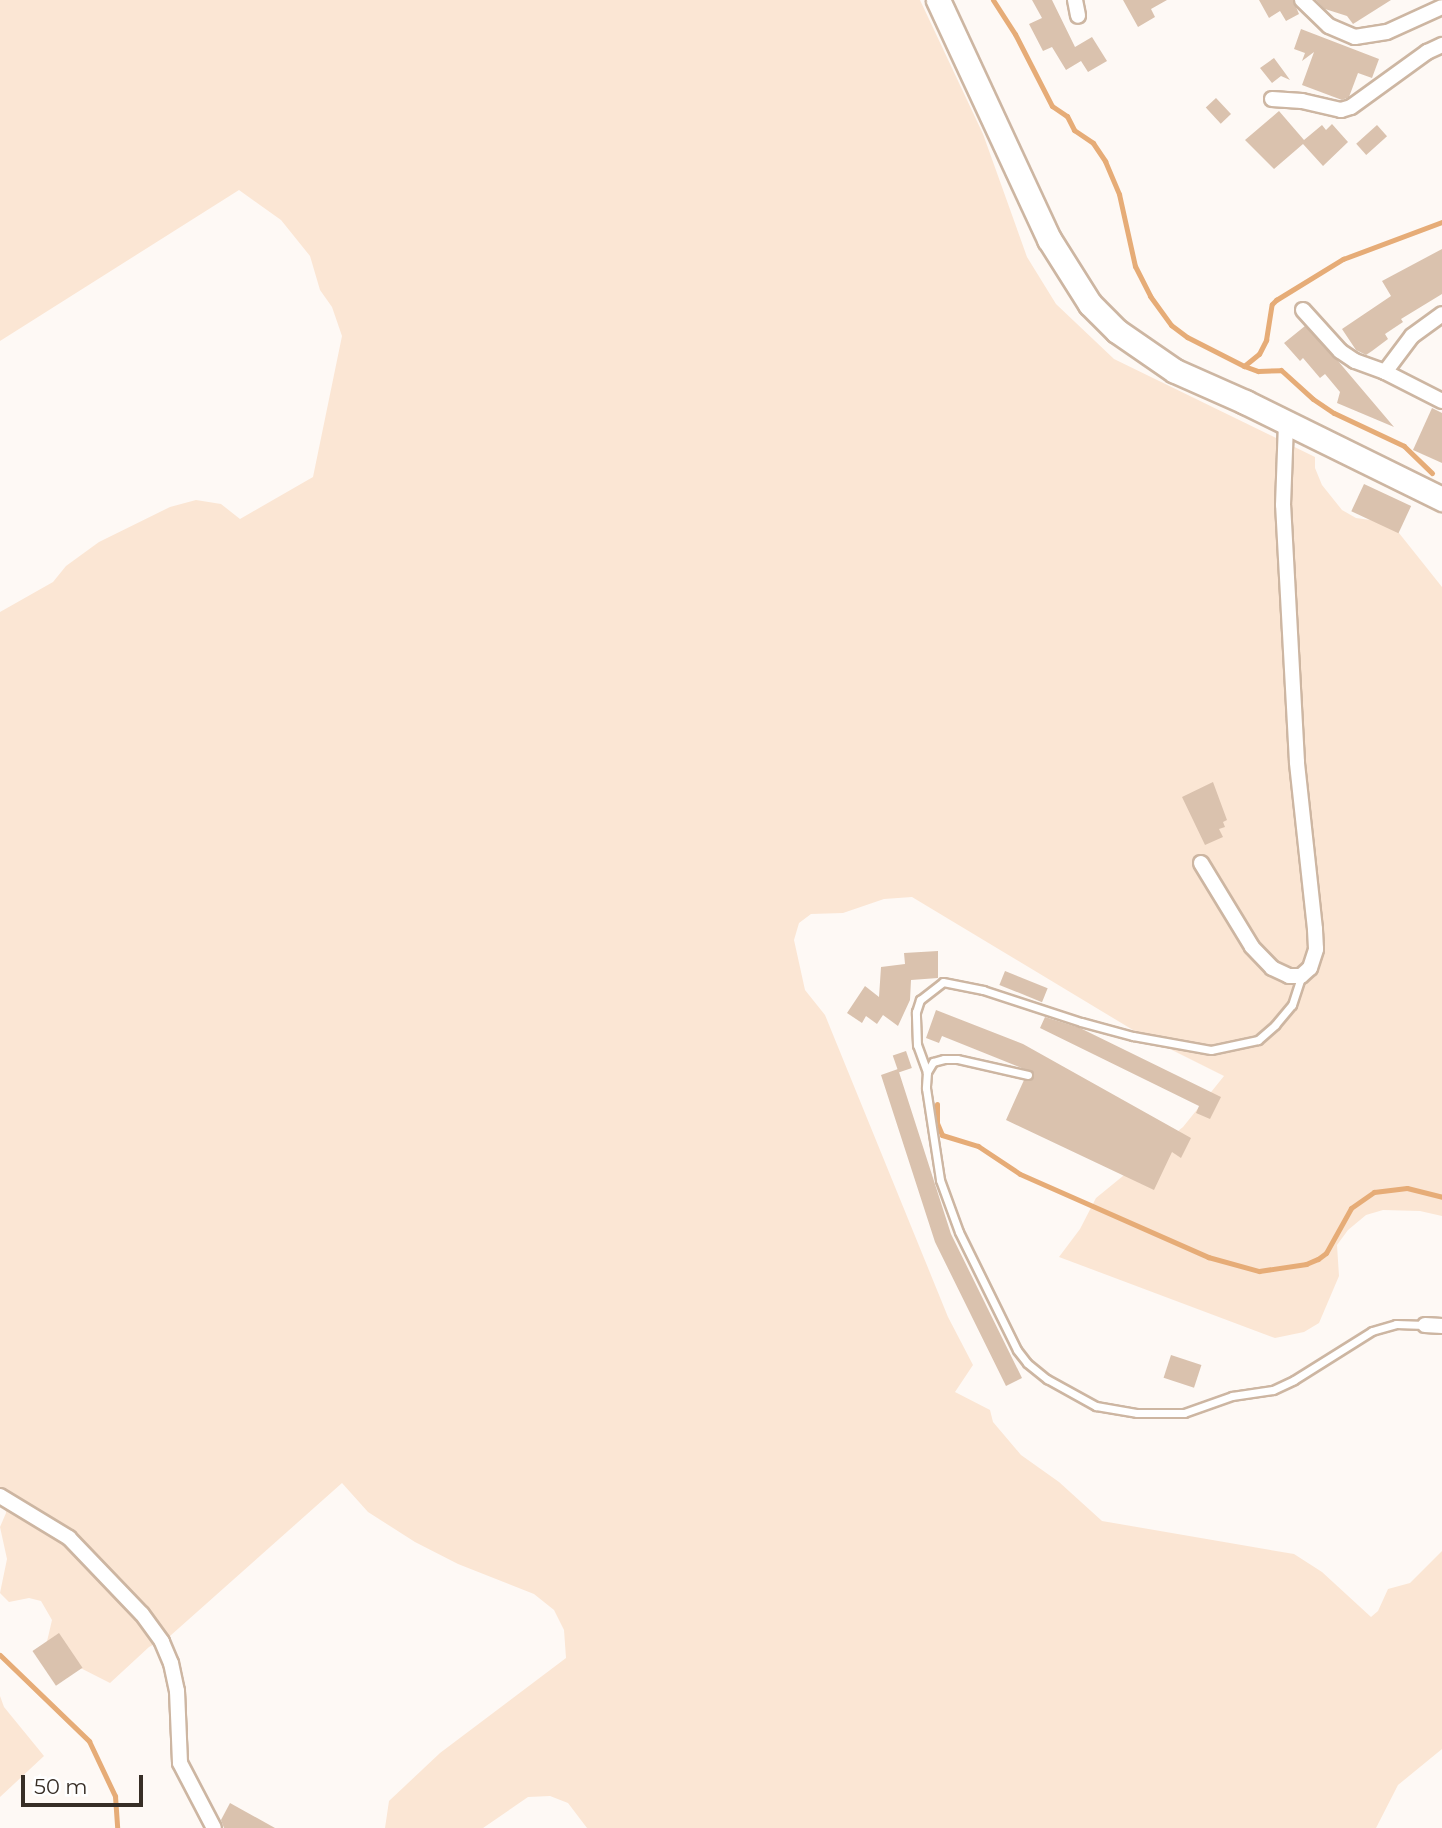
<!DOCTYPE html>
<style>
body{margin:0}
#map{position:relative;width:1442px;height:1828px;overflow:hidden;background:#fef9f5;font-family:Montserrat,sans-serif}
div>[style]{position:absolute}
.green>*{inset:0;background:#fbe6d4}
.stream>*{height:5px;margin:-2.5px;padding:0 2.5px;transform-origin:2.5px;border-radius:2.5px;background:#e6ac77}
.building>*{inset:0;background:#dac2ae;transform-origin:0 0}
.roads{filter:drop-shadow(2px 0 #cdb6a2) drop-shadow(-2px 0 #cdb6a2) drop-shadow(0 2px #cdb6a2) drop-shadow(0 -2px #cdb6a2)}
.service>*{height:7px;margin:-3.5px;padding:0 3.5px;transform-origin:3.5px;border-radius:3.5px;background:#fff}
.minor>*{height:14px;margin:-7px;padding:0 7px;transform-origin:7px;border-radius:7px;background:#fff}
.primary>*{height:23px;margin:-11.5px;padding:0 11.5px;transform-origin:11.5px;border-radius:11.5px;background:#fff}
span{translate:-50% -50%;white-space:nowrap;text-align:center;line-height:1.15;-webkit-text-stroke:5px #fff;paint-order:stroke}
.scale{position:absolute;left:21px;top:1775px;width:122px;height:32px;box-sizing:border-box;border:4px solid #372e26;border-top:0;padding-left:9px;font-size:21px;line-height:24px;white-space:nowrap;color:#372e26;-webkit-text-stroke:5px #fff;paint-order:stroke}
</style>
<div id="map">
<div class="green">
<div style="clip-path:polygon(0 0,920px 0,983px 134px,1027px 257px,1056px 304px,1114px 359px,1315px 457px,1315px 468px,1322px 485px,1342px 510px,1356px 518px,1391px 523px,1442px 587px,1442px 1216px,1420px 1211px,1383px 1210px,1366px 1215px,1348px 1230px,1337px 1245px,1339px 1276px,1319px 1323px,1304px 1332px,1275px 1338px,1059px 1257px,1080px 1229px,1096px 1198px,1183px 1127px,1224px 1076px,1138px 1033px,912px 897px,884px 899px,843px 913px,811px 914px,799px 923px,794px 940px,805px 990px,825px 1015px,948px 1317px,973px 1365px,955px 1392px,990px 1410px,993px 1422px,1021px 1455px,1059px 1482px,1102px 1521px,1294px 1554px,1322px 1572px,1371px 1617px,1378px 1611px,1388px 1589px,1410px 1583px,1442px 1551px,1442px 1749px,1398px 1785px,1376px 1828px,587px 1828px,568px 1803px,550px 1796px,528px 1797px,483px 1828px,385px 1828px,389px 1801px,440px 1753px,566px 1658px,564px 1630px,554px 1610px,534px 1594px,458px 1564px,415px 1542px,368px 1512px,342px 1483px,170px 1636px,149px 1647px,110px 1683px,45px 1650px,52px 1620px,41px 1601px,29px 1598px,9px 1602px,0 1593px,7px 1559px,0 1527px,6px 1513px,4px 1498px,0 1493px,0 612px,53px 582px,66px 566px,99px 542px,170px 507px,196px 500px,221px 504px,240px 519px,313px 477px,342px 336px,332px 307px,320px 290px,310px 256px,281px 220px,239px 190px,0 341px)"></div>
<div style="clip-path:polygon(0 1696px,4px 1707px,44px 1756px,0 1797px)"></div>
</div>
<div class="stream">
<div style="left:993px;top:0;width:40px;rotate:57.1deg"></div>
<div style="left:1015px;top:34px;width:81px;rotate:62.8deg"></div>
<div style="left:1052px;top:106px;width:18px;rotate:34deg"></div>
<div style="left:1067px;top:116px;width:16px;rotate:63deg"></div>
<div style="left:1074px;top:130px;width:23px;rotate:34deg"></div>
<div style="left:1093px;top:143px;width:22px;rotate:56deg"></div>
<div style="left:1105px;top:161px;width:36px;rotate:67deg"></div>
<div style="left:1119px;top:194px;width:74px;rotate:77.5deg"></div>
<div style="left:1135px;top:266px;width:34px;rotate:63deg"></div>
<div style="left:1150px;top:296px;width:36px;rotate:54deg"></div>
<div style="left:1171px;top:325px;width:20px;rotate:37deg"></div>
<div style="left:1187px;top:337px;width:64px;rotate:27deg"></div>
<div style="left:1244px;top:366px;width:15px;rotate:20deg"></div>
<div style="left:1258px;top:371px;width:23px;rotate:-2deg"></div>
<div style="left:1281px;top:370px;width:43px;rotate:42.2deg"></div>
<div style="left:1313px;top:399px;width:25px;rotate:34deg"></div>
<div style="left:1334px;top:413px;width:77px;rotate:25.2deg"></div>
<div style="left:1404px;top:446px;width:39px;rotate:44deg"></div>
<div style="left:1244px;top:366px;width:19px;rotate:-39deg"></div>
<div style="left:1259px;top:354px;width:16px;rotate:-63deg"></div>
<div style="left:1266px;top:340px;width:36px;rotate:-81deg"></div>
<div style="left:1272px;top:304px;width:6px;rotate:-45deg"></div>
<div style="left:1276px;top:300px;width:79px;rotate:-31.5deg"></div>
<div style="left:1343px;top:259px;width:106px;rotate:-20.5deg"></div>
<div style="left:937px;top:1104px;width:19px;rotate:90deg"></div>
<div style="left:937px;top:1123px;width:13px;rotate:67deg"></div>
<div style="left:942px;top:1135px;width:38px;rotate:17deg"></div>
<div style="left:978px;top:1146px;width:50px;rotate:33.7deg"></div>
<div style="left:1020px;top:1174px;width:206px;rotate:23.8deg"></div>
<div style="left:1208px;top:1257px;width:53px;rotate:15.4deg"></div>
<div style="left:1259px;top:1271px;width:48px;rotate:-8.5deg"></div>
<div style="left:1306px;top:1264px;width:13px;rotate:-23deg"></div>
<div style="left:1318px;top:1259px;width:10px;rotate:-37deg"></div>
<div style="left:1326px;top:1253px;width:51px;rotate:-60.9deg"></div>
<div style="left:1351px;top:1208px;width:28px;rotate:-35deg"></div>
<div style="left:1374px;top:1192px;width:33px;rotate:-7deg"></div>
<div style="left:1407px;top:1188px;width:36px;rotate:14deg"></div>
<div style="left:0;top:1655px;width:124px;rotate:44deg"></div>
<div style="left:89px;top:1741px;width:61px;rotate:64.7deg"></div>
<div style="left:115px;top:1796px;width:32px;rotate:86deg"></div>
</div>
<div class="building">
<div style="clip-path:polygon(1032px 0,1052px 0,1075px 47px,1092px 37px,1107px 61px,1088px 72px,1081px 61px,1066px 70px,1052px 47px,1043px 51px,1029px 24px,1042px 18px)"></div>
<div style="clip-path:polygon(1123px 0,1167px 0,1151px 9px,1155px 17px,1138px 27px)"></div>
<div style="clip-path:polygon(1259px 0,1293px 0,1299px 14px,1286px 21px,1280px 11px,1269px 18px)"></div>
<div style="clip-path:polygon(1316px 0,1391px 0,1353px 24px,1347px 16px,1325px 9px)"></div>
<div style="clip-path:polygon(1301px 29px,1379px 59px,1372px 78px,1358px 73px,1349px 97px,1342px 100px,1302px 85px,1314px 52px,1302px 61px,1305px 53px,1294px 49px)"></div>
<div style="clip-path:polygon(1274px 58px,1285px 73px,1290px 80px,1281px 76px,1272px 83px,1260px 68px)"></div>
<div style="left:1216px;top:98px;width:22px;height:14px;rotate:47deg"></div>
<div style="clip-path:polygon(1279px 111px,1304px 140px,1322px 125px,1326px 130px,1332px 124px,1348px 142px,1323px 166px,1303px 144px,1274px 169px,1245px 140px)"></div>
<div style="left:1377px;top:125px;width:15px;height:28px;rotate:48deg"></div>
<div style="clip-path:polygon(1442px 249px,1442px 294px,1401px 319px,1403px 322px,1385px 334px,1388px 339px,1372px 351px,1366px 355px,1356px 350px,1342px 329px,1391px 296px,1382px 281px)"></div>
<div style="clip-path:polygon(1305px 326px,1338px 361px,1394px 427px,1337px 403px,1340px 392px,1325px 374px,1320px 378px,1303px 358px,1300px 361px,1284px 343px)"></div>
<div style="clip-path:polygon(1432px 408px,1442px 413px,1442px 463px,1413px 450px)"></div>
<div style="left:1364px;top:484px;width:52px;height:30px;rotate:25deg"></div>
<div style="clip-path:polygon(1213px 782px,1227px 820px,1223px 822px,1225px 827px,1219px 829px,1223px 837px,1205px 845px,1182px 797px)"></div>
<div style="clip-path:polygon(938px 951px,938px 978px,911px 980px,910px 1000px,898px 1026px,883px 1015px,877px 1024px,866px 1016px,862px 1023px,847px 1013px,865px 986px,879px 997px,881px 967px,905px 964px,904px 953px)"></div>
<div style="left:1005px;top:971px;width:46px;height:15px;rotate:22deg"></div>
<div style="clip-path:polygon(936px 1010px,1023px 1044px,1191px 1138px,1181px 1158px,1172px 1152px,1154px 1190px,1006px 1120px,1024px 1080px,1032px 1080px,1034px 1073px,942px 1036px,939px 1043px,926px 1038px)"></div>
<div style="clip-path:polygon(1045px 1017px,1080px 1028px,1221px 1097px,1210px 1119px,1196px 1113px,1199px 1106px,1040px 1028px)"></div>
<div style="left:906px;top:1051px;width:18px;height:14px;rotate:71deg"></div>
<div style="clip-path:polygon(898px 1069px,951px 1234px,1022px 1378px,1006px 1386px,935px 1242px,881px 1075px)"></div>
<div style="left:1171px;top:1355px;width:32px;height:24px;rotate:18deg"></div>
<div style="left:59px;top:1633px;width:42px;height:32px;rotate:56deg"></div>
<div style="clip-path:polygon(230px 1803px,275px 1828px,224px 1828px,221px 1820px)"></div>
</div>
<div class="roads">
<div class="service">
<div style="left:927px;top:1072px;width:29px;rotate:-110deg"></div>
<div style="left:917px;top:1045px;width:33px;rotate:-92deg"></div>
<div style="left:916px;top:1012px;width:13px;rotate:-72deg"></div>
<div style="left:920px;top:1000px;width:29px;rotate:-38deg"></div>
<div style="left:943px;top:982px;width:41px;rotate:11.3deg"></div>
<div style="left:983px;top:990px;width:103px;rotate:18.1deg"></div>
<div style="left:1081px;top:1022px;width:54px;rotate:15.1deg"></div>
<div style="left:1133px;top:1036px;width:79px;rotate:10.2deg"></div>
<div style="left:1211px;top:1050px;width:48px;rotate:-12deg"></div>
<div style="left:1258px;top:1040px;width:23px;rotate:-41deg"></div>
<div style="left:1275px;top:1025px;width:26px;rotate:-50deg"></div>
<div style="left:1292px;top:1005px;width:29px;rotate:-72deg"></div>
<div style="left:1028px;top:1075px;width:73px;rotate:-167.3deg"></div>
<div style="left:957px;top:1059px;width:13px;rotate:180deg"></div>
<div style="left:944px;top:1059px;width:11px;rotate:165deg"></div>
<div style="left:933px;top:1062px;width:12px;rotate:121deg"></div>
<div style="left:927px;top:1072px;width:16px;rotate:94deg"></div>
<div style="left:926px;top:1088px;width:93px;rotate:81.3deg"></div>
<div style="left:940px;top:1180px;width:55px;rotate:69.9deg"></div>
<div style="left:959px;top:1232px;width:131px;rotate:63.8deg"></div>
<div style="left:1017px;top:1350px;width:16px;rotate:52deg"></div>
<div style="left:1027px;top:1363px;width:26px;rotate:39deg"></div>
<div style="left:1047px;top:1379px;width:56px;rotate:28.9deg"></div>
<div style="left:1096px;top:1406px;width:42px;rotate:9.7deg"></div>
<div style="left:1137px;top:1413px;width:47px"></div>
<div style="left:1184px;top:1413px;width:51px;rotate:-19.5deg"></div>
<div style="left:1232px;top:1396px;width:41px;rotate:-8.3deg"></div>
<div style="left:1273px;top:1390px;width:23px;rotate:-25deg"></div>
<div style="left:1294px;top:1380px;width:92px;rotate:-32.1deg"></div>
<div style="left:1372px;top:1331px;width:25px;rotate:-16deg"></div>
<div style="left:1396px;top:1324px;width:29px;rotate:2deg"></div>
</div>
<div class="minor">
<div style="left:1075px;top:0;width:16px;rotate:79deg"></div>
<div style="left:1302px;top:0;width:37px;rotate:44deg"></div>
<div style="left:1329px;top:26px;width:28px;rotate:23deg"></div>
<div style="left:1355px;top:37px;width:32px;rotate:-9deg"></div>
<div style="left:1387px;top:32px;width:60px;rotate:-24.4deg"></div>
<div style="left:1272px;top:99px;width:30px;rotate:4deg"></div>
<div style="left:1302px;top:101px;width:40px;rotate:13deg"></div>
<div style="left:1341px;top:110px;width:10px;rotate:-17deg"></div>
<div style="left:1351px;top:107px;width:94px;rotate:-35.9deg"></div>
<div style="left:1427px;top:52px;width:17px;rotate:-25deg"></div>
<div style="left:1303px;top:310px;width:55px;rotate:47.9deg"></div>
<div style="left:1340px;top:351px;width:18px;rotate:34deg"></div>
<div style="left:1355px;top:361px;width:32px;rotate:20deg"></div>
<div style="left:1385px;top:372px;width:64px;rotate:27deg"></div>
<div style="left:1385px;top:372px;width:45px;rotate:-53.1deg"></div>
<div style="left:1412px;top:336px;width:37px;rotate:-36deg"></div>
<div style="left:1201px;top:863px;width:98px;rotate:58.7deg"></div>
<div style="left:1252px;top:947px;width:29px;rotate:46deg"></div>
<div style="left:1272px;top:968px;width:19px;rotate:25deg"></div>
<div style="left:1289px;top:976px;width:12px"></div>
<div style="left:1301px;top:976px;width:12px;rotate:-42deg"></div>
<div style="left:1310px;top:968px;width:20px;rotate:-72deg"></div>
<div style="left:1316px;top:949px;width:20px;rotate:-93deg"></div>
<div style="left:1315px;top:929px;width:168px;rotate:-96.2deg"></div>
<div style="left:1297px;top:762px;width:257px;rotate:-93.1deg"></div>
<div style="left:1283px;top:505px;width:83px;rotate:-87.9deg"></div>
<div style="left:1425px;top:1325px;width:17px;rotate:3deg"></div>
<div style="left:0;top:1496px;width:81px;rotate:31.3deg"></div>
<div style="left:69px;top:1538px;width:105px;rotate:46.2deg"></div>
<div style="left:142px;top:1614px;width:34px;rotate:54deg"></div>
<div style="left:162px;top:1642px;width:23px;rotate:67deg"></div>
<div style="left:171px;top:1663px;width:29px;rotate:78deg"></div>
<div style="left:177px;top:1691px;width:72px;rotate:87.6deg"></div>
<div style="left:180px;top:1763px;width:73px;rotate:62.4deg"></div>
</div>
<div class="primary">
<div style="left:938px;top:0;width:264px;rotate:65.1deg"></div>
<div style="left:1049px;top:239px;width:77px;rotate:57.8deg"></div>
<div style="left:1090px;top:304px;width:38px;rotate:45deg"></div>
<div style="left:1117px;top:331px;width:70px;rotate:34.6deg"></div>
<div style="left:1175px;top:371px;width:77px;rotate:23.9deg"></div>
<div style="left:1245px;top:402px;width:220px;rotate:26.2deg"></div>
</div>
</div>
<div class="scale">50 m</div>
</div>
